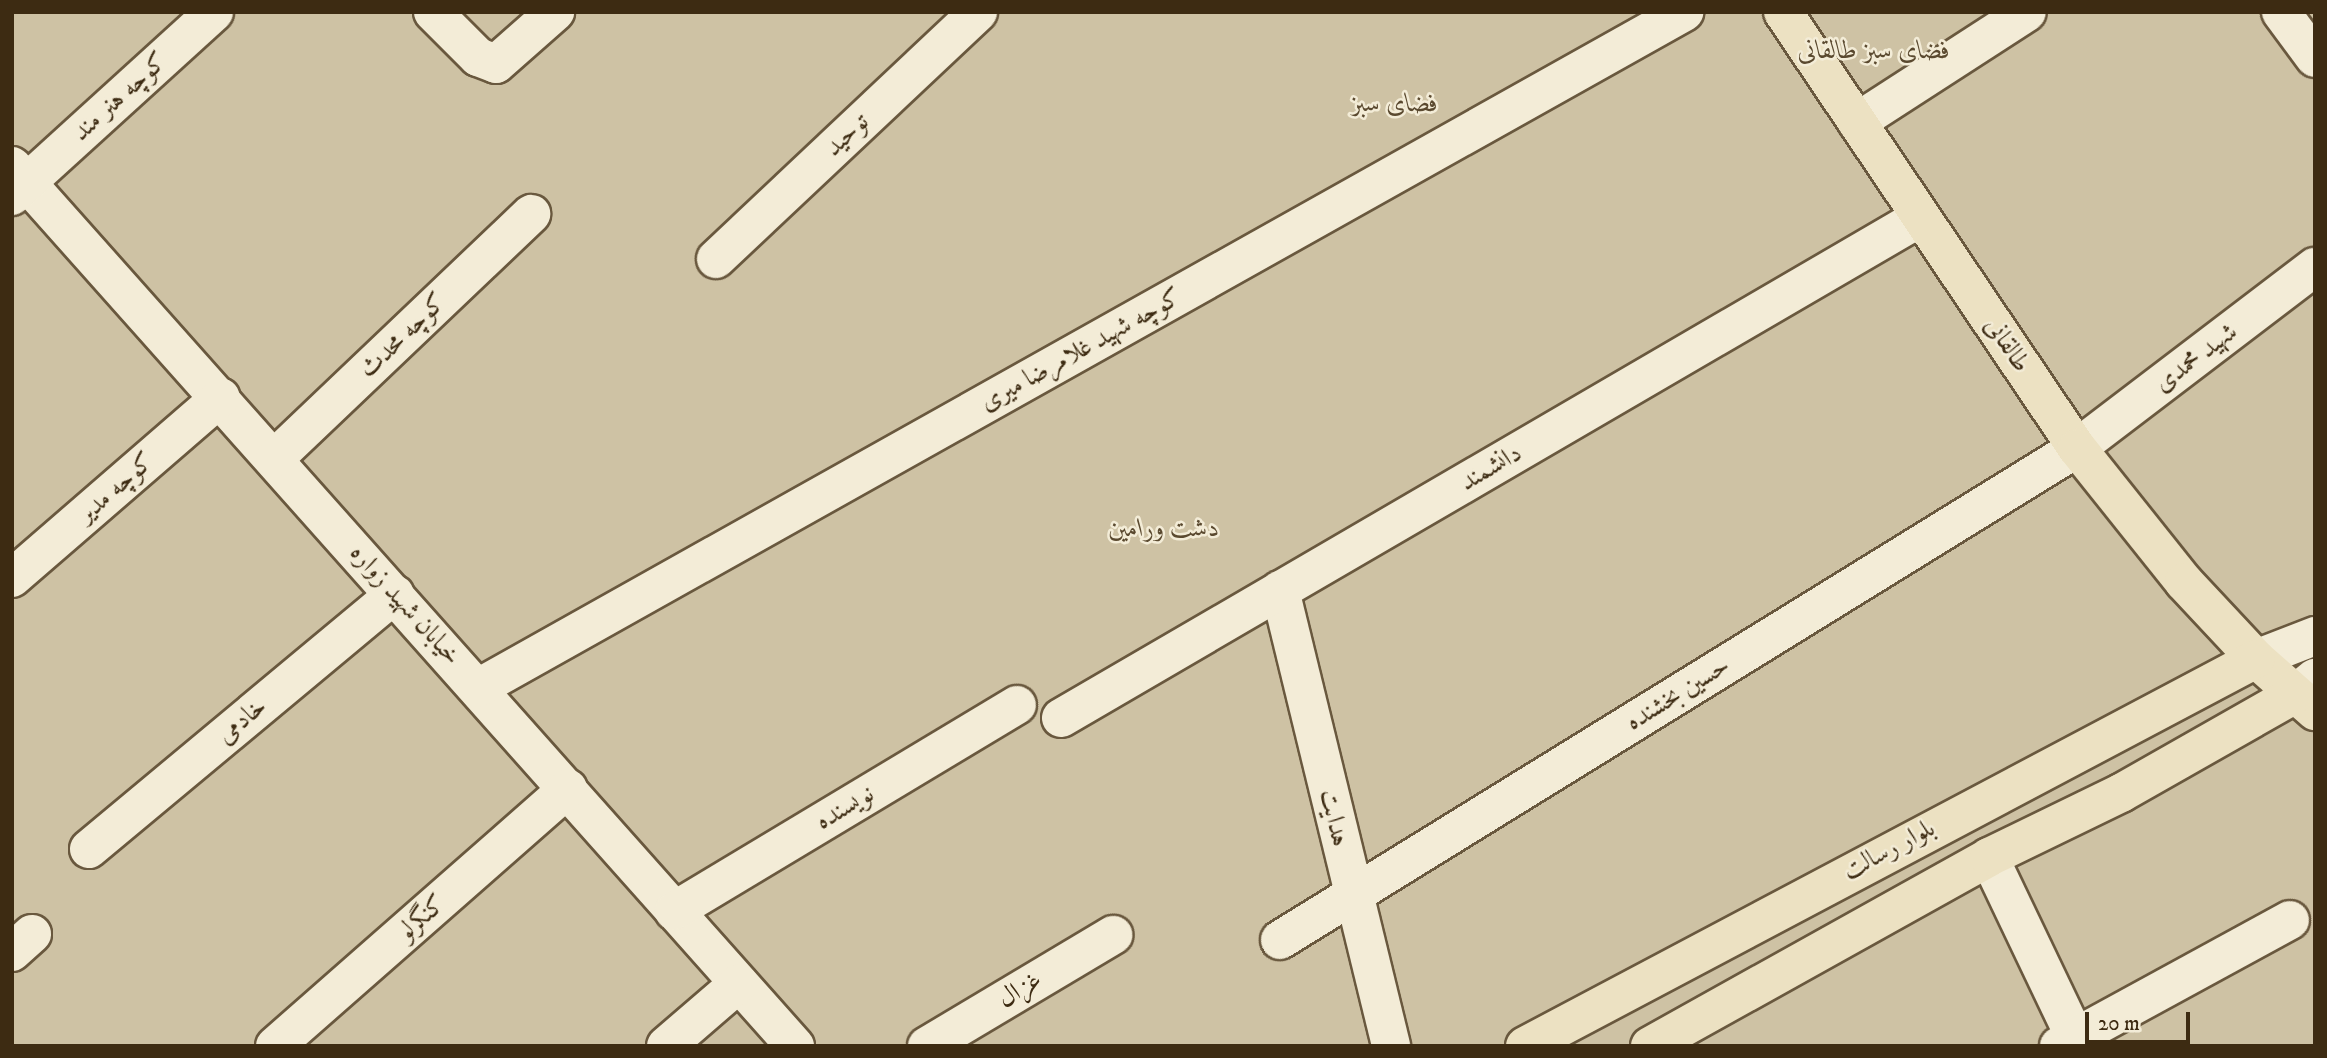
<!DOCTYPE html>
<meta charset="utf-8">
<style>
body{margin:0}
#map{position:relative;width:2327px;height:1058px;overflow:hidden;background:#ece1c2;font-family:"IM FELL DW Pica",Amiri,serif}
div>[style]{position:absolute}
.green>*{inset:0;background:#cec2a4;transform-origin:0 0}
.roads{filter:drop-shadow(2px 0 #69583e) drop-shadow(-2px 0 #69583e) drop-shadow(0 2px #69583e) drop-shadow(0 -2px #69583e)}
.minor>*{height:38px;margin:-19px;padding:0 19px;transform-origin:19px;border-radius:19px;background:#f3ecd7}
.major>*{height:38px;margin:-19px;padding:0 19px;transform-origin:19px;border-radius:19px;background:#ece1c2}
span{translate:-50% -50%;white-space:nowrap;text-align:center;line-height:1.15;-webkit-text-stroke:5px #f3ecd7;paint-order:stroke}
.park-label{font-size:26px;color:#5a492f;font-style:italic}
.street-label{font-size:26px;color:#3d2b12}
.frame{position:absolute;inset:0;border:14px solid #3d2b12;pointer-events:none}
.scale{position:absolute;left:2085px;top:1012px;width:105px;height:32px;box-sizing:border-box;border:4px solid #3d2b12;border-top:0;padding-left:9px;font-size:21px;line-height:24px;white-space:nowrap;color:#3d2b12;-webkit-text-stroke:5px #f3ecd7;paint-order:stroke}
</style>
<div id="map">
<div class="green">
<div style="left:12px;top:12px;width:2303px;height:1034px"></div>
</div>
<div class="roads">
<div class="minor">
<div style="left:433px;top:12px;width:64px;rotate:45deg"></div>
<div style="left:478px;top:57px;width:19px;rotate:21deg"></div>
<div style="left:496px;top:64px;width:79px;rotate:-41.4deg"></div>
<div style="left:2281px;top:12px;width:57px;rotate:53.5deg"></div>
<div style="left:1857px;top:122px;width:202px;rotate:-32.9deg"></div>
<div style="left:12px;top:166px;width:1178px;rotate:48.34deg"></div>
<div style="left:12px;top:196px;width:273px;rotate:-42.3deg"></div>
<div style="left:716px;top:259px;width:360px;rotate:-43.3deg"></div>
<div style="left:275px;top:458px;width:354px;rotate:-43.6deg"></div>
<div style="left:12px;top:578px;width:276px;rotate:-40.9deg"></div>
<div style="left:1280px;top:590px;width:469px;rotate:76.3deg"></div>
<div style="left:2256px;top:659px;width:63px;rotate:-21.3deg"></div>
<div style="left:478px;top:688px;width:1383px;rotate:-29.27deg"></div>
<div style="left:2295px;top:694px;width:26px;rotate:-39deg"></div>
<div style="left:1061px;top:718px;width:995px;rotate:-30.22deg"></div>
<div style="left:89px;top:849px;width:398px;rotate:-39.8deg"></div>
<div style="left:1989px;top:857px;width:209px;rotate:64.5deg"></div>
<div style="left:674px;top:911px;width:400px;rotate:-31deg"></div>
<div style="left:1280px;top:940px;width:937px;rotate:-31.69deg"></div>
<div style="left:2077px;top:448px;width:299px;rotate:-37.3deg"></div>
<div style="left:12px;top:952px;width:27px;rotate:-42deg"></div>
<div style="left:275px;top:1046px;width:390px;rotate:-41.3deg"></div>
<div style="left:666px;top:1046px;width:96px;rotate:-40.8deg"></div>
<div style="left:927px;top:1046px;width:217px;rotate:-30.8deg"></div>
<div style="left:2059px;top:1046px;width:263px;rotate:-28.6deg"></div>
</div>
<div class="major">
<div style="left:1783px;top:12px;width:526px;rotate:56.01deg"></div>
<div style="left:2077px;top:448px;width:171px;rotate:51.4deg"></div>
<div style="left:2184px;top:582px;width:105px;rotate:46.9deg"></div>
<div style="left:2256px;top:659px;width:79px;rotate:41.4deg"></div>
<div style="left:1525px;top:1046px;width:827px;rotate:-27.9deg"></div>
<div style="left:1650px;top:1046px;width:388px;rotate:-29.1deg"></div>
<div style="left:1989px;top:857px;width:147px;rotate:-25.9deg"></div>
<div style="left:2121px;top:793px;width:200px;rotate:-29.6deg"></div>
</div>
</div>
<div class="park-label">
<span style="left:1874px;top:51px">فضای سبز طالقانی</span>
<span style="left:1395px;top:104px">فضای سبز</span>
<span style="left:1164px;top:529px">دشت ورامین</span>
</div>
<div class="street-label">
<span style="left:120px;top:97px;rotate:-42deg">کوچه هنر مند</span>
<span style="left:847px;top:135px;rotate:-43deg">توحید</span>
<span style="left:403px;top:336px;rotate:-44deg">کوچه محدث</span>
<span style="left:2007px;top:345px;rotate:56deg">طالقانی</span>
<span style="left:1081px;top:350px;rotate:-29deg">کوچه شهید غلامرضا میری</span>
<span style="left:2196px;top:358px;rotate:-37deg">شهید محمدی</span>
<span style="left:1491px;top:468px;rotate:-30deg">دانشمند</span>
<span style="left:116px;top:488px;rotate:-41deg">کوچه مدیر</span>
<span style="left:405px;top:605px;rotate:48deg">خیابان شهید زواره</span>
<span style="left:1678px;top:694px;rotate:-32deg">حسین بخشنده</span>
<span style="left:242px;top:721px;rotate:-40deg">خادمی</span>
<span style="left:845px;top:808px;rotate:-31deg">نویسنده</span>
<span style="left:1334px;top:818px;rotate:77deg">هدایت</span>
<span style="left:1889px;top:850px;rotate:-28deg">بلوار رسالت</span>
<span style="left:422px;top:918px;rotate:-41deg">کنگرلو</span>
<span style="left:1020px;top:990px;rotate:-31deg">غزال</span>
</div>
<div class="frame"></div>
<div class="scale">20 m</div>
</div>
